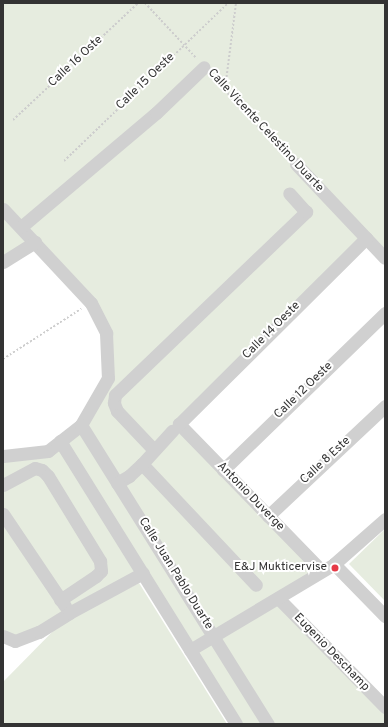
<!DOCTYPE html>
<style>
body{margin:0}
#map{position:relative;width:388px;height:727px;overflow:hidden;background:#fff;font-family:Overpass,sans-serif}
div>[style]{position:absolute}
.green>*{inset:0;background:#e6ecdf}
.path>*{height:2px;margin-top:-1px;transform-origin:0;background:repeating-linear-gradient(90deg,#cdcdcd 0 2px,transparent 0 4px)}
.street>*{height:13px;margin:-6.5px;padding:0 6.5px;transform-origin:6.5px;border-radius:6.5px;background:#d0d0d0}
.dots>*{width:11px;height:11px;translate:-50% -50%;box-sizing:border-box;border:2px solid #fff;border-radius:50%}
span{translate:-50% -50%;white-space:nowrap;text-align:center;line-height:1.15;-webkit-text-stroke:4px #fff;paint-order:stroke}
.street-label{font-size:12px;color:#333}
.poi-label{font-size:12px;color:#333}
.right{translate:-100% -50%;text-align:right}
.frame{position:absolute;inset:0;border:4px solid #333;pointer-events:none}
</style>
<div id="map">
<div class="green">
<div style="clip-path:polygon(3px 3px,385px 3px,385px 258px,366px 238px,179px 424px,321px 570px,278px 598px,385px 715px,385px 724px,236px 724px,143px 573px,15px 641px,3px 636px,3px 456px,64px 448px,108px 378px,106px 333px,91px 303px,35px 243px,3px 262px)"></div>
<div style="clip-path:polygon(385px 529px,385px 601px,349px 564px)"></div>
<div style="clip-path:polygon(139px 583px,227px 724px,3px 724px,3px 682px,62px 622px)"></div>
</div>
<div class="path">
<div style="left:145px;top:3px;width:76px;rotate:47.1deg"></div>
<div style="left:212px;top:75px;width:48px;rotate:49.3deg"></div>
<div style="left:243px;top:111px;width:64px;rotate:45.6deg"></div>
<div style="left:225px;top:89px;width:87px;rotate:-82.7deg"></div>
<div style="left:13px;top:120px;width:171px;rotate:-43.1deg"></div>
<div style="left:64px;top:161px;width:228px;rotate:-43.9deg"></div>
<div style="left:3px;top:359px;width:93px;rotate:-32.7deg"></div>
</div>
<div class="street">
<div style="left:296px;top:164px;width:129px;rotate:46.6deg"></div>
<div style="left:3px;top:209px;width:129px;rotate:46.9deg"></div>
<div style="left:91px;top:303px;width:34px;rotate:63deg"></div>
<div style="left:106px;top:333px;width:45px;rotate:87.5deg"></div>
<div style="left:108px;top:378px;width:54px;rotate:119.9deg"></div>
<div style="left:81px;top:425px;width:42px;rotate:141.8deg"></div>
<div style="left:48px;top:451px;width:45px;rotate:173.7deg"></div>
<div style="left:21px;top:227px;width:177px;rotate:-40.2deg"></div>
<div style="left:156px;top:113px;width:66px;rotate:-43.8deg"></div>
<div style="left:3px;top:262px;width:38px;rotate:-32deg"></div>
<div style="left:81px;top:425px;width:353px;rotate:58deg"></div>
<div style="left:60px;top:441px;width:333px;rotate:58.1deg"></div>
<div style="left:154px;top:450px;width:54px;rotate:-133.5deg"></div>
<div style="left:117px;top:411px;width:9px;rotate:-111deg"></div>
<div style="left:114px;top:403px;width:8px;rotate:-83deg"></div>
<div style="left:115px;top:395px;width:265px;rotate:-43.8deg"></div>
<div style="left:306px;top:212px;width:25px;rotate:-132deg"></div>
<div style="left:142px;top:464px;width:166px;rotate:46.7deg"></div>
<div style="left:223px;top:470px;width:226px;rotate:-44.1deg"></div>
<div style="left:117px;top:483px;width:14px;rotate:-30deg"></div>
<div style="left:129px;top:476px;width:18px;rotate:-43deg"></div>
<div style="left:142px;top:464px;width:45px;rotate:-47.7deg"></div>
<div style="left:3px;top:485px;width:36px;rotate:-28deg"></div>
<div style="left:35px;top:468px;width:7px;rotate:16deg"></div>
<div style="left:42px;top:470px;width:8px;rotate:45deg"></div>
<div style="left:48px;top:476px;width:100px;rotate:58.5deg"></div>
<div style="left:100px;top:561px;width:10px;rotate:84deg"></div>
<div style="left:101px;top:571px;width:7px;rotate:135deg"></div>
<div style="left:96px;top:576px;width:43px;rotate:146.3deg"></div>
<div style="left:3px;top:514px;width:111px;rotate:56deg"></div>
<div style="left:268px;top:516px;width:161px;rotate:-43.2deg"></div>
<div style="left:334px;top:564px;width:73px;rotate:45.6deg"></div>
<div style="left:321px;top:570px;width:204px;rotate:-134.2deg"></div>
<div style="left:179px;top:424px;width:264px;rotate:-44.8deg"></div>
<div style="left:278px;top:598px;width:153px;rotate:45.5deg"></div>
<div style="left:3px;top:636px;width:13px;rotate:23deg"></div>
<div style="left:15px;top:641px;width:26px;rotate:-21deg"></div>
<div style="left:39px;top:632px;width:36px;rotate:-32deg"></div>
<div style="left:69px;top:613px;width:84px;rotate:-28.4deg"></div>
<div style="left:190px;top:650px;width:168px;rotate:-30.8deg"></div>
<div style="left:334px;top:564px;width:68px;rotate:-41.4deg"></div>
</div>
<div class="dots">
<div style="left:335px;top:568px;background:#e63946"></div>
</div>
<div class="street-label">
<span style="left:76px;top:62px;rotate:-43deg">Calle 16 Oste</span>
<span style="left:146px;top:82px;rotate:-44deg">Calle 15 Oeste</span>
<span style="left:265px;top:131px;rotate:47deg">Calle Vicente Celestino Duarte</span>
<span style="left:272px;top:331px;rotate:-45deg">Calle 14 Oeste</span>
<span style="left:304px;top:391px;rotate:-44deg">Calle 12 Oeste</span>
<span style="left:326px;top:461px;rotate:-43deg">Calle 8 Este</span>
<span style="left:250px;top:497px;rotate:46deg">Antonio Duverge</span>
<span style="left:175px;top:574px;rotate:58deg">Calle Juan Pablo Duarte</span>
<span style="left:331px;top:653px;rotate:46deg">Eugenio Deschamp</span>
</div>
<div class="poi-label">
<span class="right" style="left:327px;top:568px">E&amp;J Mukticervise</span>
</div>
<div class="frame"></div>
</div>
